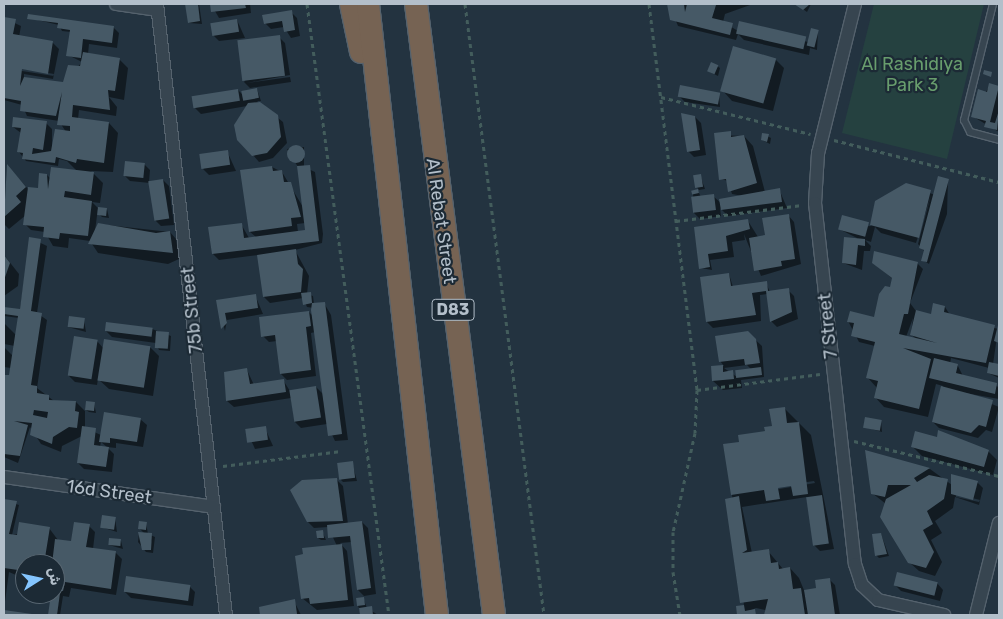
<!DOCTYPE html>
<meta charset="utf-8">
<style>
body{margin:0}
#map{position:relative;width:1003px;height:619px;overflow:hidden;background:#233340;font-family:Rubik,"Noto Naskh Arabic",sans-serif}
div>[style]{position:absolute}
.green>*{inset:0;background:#254140}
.shadow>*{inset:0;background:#0007}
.building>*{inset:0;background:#465966;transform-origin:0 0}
.round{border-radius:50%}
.path>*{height:3px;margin-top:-1.5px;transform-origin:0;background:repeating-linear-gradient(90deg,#435d5c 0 4px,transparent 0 8px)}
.roads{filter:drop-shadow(1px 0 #55626d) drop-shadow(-1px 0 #55626d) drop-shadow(0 1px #55626d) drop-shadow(0 -1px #55626d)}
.service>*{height:6px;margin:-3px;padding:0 3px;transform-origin:3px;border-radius:3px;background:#374550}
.minor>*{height:12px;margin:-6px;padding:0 6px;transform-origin:6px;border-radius:6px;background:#374550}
.motorway>*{height:22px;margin:-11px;padding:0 11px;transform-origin:11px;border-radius:11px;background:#766353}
span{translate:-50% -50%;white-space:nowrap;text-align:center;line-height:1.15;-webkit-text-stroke:4.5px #1c2a35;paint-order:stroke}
.shield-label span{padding:1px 4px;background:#1c2a35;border:1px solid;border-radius:4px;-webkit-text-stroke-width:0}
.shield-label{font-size:16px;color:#b3bfca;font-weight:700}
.park-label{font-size:18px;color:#689d6d}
.street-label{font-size:18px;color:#b3bfca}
.frame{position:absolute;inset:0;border:5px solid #b3bfca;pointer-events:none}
.north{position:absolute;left:15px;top:554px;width:50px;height:50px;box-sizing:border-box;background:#1c2a35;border:1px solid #586671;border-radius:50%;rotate:80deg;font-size:14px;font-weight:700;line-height:20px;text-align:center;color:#b3bfca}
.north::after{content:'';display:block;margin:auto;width:18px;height:22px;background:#84c5ff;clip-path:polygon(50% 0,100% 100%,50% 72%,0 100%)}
</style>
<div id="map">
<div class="green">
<div style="clip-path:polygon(874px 4px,984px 4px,947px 159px,842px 133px)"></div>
</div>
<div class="shadow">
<div style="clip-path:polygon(186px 4px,199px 4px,202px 24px,189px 23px)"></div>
<div style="clip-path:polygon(211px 4px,250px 4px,251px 13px,219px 18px)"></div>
<div style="clip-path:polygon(669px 4px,753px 4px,725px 14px,723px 22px,738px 31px,809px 42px,818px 31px,817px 50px,810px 48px,809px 55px,744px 40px,738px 34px,736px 40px,678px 26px)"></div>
<div style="clip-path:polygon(796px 4px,811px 4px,807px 12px)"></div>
<div style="clip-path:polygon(291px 12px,297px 18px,300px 36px,291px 38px,284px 27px,271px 29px,265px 23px)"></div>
<div style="clip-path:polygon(evenodd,4px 18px,21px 26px,19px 37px,53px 43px,59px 49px,53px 79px,24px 74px,24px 78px,63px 84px,82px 62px,68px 55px,71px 32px,62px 31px,59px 25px,29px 18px,113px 27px,119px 33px,117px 48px,89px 44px,88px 54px,119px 59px,128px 68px,124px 100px,109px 97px,117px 107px,116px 116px,79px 110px,78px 119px,109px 123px,118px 133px,113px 172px,91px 171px,103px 183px,100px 203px,92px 202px,98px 208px,95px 231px,98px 224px,170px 232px,176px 239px,179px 259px,168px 264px,98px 253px,90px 241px,69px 238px,68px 248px,53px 246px,45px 232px,31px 230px,25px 224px,26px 215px,9px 229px,4px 224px,7px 166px,29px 190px,39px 189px,47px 175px,51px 179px,77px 171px,67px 161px,59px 159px,58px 166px,26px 161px,19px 152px,21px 133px,13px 127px,46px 123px,52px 129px,52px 153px,66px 132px,59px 121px,27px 116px,22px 105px,4px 100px,4px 18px,19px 68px,54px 74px,54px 76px,22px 71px,19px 68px)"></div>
<div style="clip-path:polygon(237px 20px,245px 38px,219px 41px,213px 35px)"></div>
<div style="clip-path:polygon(279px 37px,285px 43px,290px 75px,247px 83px,290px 77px,291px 82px,250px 88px,244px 82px)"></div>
<div style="clip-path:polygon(775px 59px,784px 68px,773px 111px,732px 101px,723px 91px)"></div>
<div style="clip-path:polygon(717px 66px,720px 68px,718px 76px,710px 72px)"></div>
<div style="clip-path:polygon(990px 85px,999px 87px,999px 132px,972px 116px)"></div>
<div style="clip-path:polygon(257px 89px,261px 101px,257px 101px,283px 122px,287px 143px,273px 158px,259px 162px,253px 155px,247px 106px,201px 114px,195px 108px,238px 90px,243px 95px)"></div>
<div style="clip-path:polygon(719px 94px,720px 107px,685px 102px,679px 96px)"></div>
<div style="clip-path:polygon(695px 117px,701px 123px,706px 155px,694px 157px,688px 151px)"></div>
<div style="clip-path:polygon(763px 134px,771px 138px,770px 144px,762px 140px)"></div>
<div style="clip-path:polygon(715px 135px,744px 136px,753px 146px,765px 192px,779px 189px,787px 208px,728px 216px,720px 208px,721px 216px,700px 219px,694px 213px,693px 194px,698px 191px,701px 197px,713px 196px,721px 203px,743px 196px,732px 194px,728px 181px,721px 179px)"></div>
<div style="clip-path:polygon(evenodd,304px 147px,304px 167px,315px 172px,323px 234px,322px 243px,295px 250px,309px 276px,307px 294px,313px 296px,314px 304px,324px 303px,331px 315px,348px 440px,335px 441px,327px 424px,301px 428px,295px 422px,291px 398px,234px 407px,227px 401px,247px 370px,254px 385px,283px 380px,290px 391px,316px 387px,324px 395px,315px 332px,311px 333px,316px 376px,287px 380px,281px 374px,277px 341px,269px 342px,263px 336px,309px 312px,314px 317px,321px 309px,307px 307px,303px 298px,270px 303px,264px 297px,258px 255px,219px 260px,213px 254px,210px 228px,241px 224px,249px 238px,256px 237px,250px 232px,242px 171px,272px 167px,282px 172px,303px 207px,298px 167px,287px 149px,304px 147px,305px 223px,306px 231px,298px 232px,297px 224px,305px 223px)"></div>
<div style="clip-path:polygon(227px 151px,236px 171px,209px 175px,203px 169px)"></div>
<div style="clip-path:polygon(144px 164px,150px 170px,149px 182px,163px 180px,169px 186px,174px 225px,161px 226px,155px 220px,150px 183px,130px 181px,124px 175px)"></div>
<div style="clip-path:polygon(700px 175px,705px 189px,699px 190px,697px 187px)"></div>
<div style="clip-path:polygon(948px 180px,947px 214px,929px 264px,923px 260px,925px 252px,918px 244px,931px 195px,916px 243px,881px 233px,875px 227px,871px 242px,865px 240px,871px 246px,870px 251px,864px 251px,862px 270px,843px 263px,857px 238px,839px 229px,871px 226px,876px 202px,906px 184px,935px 195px)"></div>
<div style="clip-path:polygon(107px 209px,109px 218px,102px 217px,99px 214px)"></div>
<div style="clip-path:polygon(788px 215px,794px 222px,801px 264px,761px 276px,744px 234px,745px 240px,732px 242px,734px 257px,710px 260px,712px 270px,701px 268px,695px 228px,748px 221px,758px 237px,766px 236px)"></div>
<div style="clip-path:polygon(evenodd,30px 238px,47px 246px,37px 313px,47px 320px,37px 388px,54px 401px,76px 402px,85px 411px,85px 428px,101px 435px,140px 419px,147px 425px,143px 447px,116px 443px,116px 448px,107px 447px,114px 454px,112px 472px,84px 469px,78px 463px,82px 436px,62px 446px,61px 452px,41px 444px,30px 427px,18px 463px,4px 457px,4px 393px,12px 392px,4px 390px,4px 376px,10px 377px,11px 368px,4px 367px,4px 347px,13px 356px,15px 346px,4px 344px,4px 323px,16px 335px,19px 318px,4px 316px,4px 308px,20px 310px,30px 238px,101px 442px,108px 448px,100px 447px,101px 442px)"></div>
<div style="clip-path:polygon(4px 255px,19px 274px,18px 286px,4px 296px)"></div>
<div style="clip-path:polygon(evenodd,873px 263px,917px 263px,923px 269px,910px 303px,916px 311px,932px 315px,945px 307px,950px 315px,998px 329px,999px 323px,993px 364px,999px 366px,999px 378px,988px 373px,989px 368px,951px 358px,950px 364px,958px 366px,963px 376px,999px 387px,999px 399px,965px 393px,999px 407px,992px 432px,986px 430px,978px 438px,939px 428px,933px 422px,943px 386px,936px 384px,928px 417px,884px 407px,875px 397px,877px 388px,868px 378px,875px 346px,859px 342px,848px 321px,875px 318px,891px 288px,893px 279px,873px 263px,913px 318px,911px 334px,916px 339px,906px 337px,913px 318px)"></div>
<div style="clip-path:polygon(729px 274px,733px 287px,766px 283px,770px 292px,788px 290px,794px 296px,798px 319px,777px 327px,771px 321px,767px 294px,760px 295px,761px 321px,713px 328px,707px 322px,701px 278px)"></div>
<div style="clip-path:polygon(255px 295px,263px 314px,227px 320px,225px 331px,217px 301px)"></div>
<div style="clip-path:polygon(84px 320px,86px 332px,68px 327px)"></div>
<div style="clip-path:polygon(152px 329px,171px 336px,170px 351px,159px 350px,156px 343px,112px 337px,106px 331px)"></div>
<div style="clip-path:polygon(evenodd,748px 333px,762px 346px,764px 377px,741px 380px,742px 388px,723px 390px,713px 381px,712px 367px,724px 366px,720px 361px,748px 333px,747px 365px,752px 370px,737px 377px,724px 368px,747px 365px)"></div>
<div style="clip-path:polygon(97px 341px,104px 349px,150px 347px,159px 356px,153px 396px,109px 389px,98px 379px,97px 385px,75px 382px,69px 376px)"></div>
<div style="clip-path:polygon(94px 403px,96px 413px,89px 412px,86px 410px)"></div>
<div style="clip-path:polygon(evenodd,784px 408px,811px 435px,834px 549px,820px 551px,814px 545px,807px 497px,742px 507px,752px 553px,768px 551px,783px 569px,790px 568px,799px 578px,806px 595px,829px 579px,835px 585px,840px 615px,766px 615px,765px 610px,756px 608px,747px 612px,760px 615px,739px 615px,737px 607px,744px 606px,732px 495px,741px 443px,773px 427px,784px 408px,814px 481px,815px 483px,767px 491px,767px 488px,814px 481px)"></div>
<div style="clip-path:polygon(881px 421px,882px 432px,865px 427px)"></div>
<div style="clip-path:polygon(265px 428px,273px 446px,255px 449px,247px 431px)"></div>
<div style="clip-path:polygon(939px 432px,988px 451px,997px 460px,993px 475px,922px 456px,913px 447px,938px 439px)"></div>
<div style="clip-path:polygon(evenodd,866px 452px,930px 469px,952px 485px,977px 482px,983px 488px,979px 505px,955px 497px,953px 508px,935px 521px,942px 533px,931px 540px,942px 562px,935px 576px,919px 571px,909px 562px,886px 504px,872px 493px,866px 452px,956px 494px,980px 500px,979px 502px,956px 497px,956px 494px)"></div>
<div style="clip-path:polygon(352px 462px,357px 481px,343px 482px,341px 480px)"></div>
<div style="clip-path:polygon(337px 480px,343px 486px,348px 524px,362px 522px,368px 528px,376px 594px,364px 596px,358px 590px,352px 542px,340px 543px,347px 551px,354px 606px,317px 610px,302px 598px,337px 546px,328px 527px,314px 528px,308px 522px)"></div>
<div style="clip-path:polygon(4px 500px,19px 505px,12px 535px,49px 528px,58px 540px,72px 542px,89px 526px,95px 532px,93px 549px,116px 553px,122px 559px,116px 595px,71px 588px,69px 597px,63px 596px,60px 615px,50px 615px,55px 564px,25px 564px,25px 579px,9px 572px,4px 609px)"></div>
<div style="clip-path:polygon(115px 518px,117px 532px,101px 527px)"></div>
<div style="clip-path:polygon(146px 523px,148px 534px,155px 537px,153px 553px,146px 552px,138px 542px,139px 533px,144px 533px,139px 528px)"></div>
<div style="clip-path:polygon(322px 531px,326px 540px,321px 540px,318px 538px)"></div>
<div style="clip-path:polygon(881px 534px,889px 556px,879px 558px,876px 555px)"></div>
<div style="clip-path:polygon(121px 541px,123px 549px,109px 545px)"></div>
<div style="clip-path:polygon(937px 583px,943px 590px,940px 601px,901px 591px,895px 585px)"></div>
<div style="clip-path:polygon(189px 586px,195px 592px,193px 606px,131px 598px,125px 592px)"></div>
<div style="clip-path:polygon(363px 598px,367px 608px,378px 615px,362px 615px,358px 606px)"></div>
<div style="clip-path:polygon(294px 601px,301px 615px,261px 615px,260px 608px)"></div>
</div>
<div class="building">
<div style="clip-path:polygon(185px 4px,198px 4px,200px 21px,188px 23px)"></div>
<div style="clip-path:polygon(210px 4px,245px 4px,246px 8px,211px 12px)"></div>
<div style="clip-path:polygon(667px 4px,684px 4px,685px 12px,687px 4px,727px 4px,716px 5px,712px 18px,733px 23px,730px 35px,670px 20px)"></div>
<div style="clip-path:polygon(794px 4px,810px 4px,803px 10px)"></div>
<div style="clip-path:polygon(292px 10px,295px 30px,284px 32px,282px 21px,264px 24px,262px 15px)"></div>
<div style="clip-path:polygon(28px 14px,114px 26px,112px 43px,83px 39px,81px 58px,66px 56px,70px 30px,57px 28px,58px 23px,27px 19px)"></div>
<div style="clip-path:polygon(4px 17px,16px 19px,13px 34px,53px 41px,48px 74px,22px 69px,20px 86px,24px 77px,63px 82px,68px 65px,80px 66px,83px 52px,120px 58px,115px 91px,108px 90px,110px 110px,73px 105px,72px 117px,109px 122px,104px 163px,77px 159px,76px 163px,56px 157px,55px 163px,22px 159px,23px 153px,17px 152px,21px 128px,12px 127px,13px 117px,47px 121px,43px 150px,33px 148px,32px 154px,51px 151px,55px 129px,70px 131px,70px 126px,57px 125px,62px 92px,56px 116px,20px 111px,21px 101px,4px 98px)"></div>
<div style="left:237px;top:19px;width:13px;height:27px;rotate:81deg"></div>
<div style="left:739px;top:21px;width:69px;height:13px;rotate:13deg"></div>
<div style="left:811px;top:28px;width:8px;height:18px;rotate:14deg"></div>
<div style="left:280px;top:35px;width:41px;height:43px;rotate:83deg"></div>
<div style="left:733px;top:46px;width:45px;height:47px;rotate:16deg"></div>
<div style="left:711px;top:62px;width:8px;height:10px;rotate:23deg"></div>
<div style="clip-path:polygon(984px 70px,992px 72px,991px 77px,983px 74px)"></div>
<div style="clip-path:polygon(989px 83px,999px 86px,990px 122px,995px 123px,999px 110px,997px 130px,984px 127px,986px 121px,971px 117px,978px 89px,987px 92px)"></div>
<div style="left:680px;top:85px;width:41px;height:12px;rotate:11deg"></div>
<div style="left:257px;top:88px;width:10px;height:16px;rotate:79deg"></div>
<div style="left:238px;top:89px;width:12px;height:47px;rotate:81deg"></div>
<div style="clip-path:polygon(260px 102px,278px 115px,281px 137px,267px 153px,252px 156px,237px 140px,234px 125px,248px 103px)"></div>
<div style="clip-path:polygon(681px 113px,695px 116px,700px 150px,687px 152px)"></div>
<div style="clip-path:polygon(731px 131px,731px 137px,744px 135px,757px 183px,728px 192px,726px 179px,719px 180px,714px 133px)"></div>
<div style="clip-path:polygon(762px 133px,769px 134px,767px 142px,761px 140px)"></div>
<div class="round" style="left:287px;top:145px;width:18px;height:18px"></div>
<div style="left:228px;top:150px;width:15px;height:29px;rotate:82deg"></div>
<div style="left:125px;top:161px;width:20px;height:15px;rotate:6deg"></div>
<div style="clip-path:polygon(7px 164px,26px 187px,16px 196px,21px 202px,4px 217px)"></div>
<div style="clip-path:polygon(310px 165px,319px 241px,212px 254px,208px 227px,242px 223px,244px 238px,305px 230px,297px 166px)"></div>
<div style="clip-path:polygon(272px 166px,273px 171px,282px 170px,284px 182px,291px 182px,301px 217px,291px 218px,292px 226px,249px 232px,240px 170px)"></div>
<div style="clip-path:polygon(51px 167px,94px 172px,91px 195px,65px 191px,64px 197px,92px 201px,88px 236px,60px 233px,59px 239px,43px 237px,44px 227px,23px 225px,28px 187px,38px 188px,39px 173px,47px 174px,48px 189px)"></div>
<div style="left:701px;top:174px;width:13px;height:8px;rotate:81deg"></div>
<div style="clip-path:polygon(938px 176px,949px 179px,927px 262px,921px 261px,924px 250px,919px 248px)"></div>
<div style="left:163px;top:179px;width:40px;height:15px;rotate:81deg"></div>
<div style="clip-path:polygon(906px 183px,931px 190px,919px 238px,870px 225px,875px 201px)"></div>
<div style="clip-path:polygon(780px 188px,782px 202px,721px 210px,719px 199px)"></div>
<div style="left:698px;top:189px;width:4px;height:7px;rotate:76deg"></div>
<div style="left:714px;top:194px;width:16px;height:23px;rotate:83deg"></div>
<div style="left:98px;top:207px;width:9px;height:8px;rotate:6deg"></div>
<div style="clip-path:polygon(789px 214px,795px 259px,781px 261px,782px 266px,754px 271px,749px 238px,765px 235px,762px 218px)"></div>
<div style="left:842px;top:215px;width:28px;height:15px;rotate:15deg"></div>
<div style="clip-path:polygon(748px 219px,750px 229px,726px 236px,728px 251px,708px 254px,710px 267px,699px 269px,694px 227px)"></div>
<div style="clip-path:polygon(98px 223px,156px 233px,170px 231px,173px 253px,88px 244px)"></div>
<div style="clip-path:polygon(evenodd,29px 237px,41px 239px,31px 311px,42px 313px,31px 385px,37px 386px,37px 393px,49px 395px,49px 400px,76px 401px,75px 411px,79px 412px,77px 428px,69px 427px,53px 437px,52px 444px,30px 435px,32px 423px,14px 421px,28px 425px,20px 456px,4px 454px,4px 375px,9px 375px,18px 316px,4px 314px,4px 307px,20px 309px,29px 237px,34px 410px,48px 412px,47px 418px,33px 415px,34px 410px)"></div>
<div style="clip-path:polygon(844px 237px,865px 239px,865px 246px,858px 245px,856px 265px,842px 263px)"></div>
<div style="clip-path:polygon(296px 249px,298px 264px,303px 269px,301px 292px,263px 297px,257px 255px)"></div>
<div style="clip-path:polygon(874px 251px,918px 262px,908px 314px,904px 314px,899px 334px,937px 343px,910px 335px,916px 310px,931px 314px,933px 303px,945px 306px,944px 312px,995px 325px,986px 363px,903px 348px,931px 359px,919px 409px,874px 398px,878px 381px,866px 378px,875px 342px,851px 336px,854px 323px,847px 322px,850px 311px,874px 317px,879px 294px,885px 286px,890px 287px,892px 278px,872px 263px)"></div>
<div style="clip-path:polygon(4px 255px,10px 263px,4px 280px)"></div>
<div style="clip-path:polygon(729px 273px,731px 286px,767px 281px,768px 291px,789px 288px,792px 312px,770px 322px,766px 291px,752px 293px,756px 315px,706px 322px,700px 277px)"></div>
<div style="clip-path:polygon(311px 292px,312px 303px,303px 305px,301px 293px)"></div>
<div style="clip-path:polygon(256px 294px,258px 308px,225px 313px,227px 323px,221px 329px,216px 300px)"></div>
<div style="clip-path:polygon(325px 302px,342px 434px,328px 436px,311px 310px,312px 303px)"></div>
<div style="clip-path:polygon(309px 311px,311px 326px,306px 327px,311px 370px,280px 374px,275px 335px,261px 337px,259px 317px)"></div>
<div style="left:69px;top:316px;width:16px;height:11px;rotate:7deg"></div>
<div style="clip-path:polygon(999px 321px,999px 343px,994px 341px)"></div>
<div style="left:106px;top:322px;width:47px;height:9px;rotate:7deg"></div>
<div style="left:156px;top:331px;width:13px;height:17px;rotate:4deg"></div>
<div style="clip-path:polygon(748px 331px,756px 339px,760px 363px,745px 365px,744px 359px,719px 362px,715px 336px)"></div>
<div style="left:74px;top:336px;width:24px;height:40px;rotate:9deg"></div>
<div style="left:104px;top:339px;width:47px;height:42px;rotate:9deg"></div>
<div style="clip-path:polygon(934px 358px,958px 364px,956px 373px,997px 383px,995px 394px,929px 378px)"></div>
<div style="clip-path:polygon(989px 362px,999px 364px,999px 376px,987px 373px)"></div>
<div style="clip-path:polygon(723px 365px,723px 372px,733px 370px,734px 379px,712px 381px,711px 366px)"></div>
<div style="left:761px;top:367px;width:8px;height:26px;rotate:83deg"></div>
<div style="clip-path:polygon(247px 368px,250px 384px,284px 379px,286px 392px,226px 401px,224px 372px)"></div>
<div style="left:316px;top:386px;width:32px;height:27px;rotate:81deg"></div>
<div style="clip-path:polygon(941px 386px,993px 400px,986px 427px,979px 425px,971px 433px,932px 422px)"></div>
<div style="left:86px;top:401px;width:9px;height:9px;rotate:6deg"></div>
<div style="clip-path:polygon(785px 407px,787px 423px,799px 422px,808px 494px,793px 496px,791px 486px,778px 488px,780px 499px,766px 501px,764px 490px,731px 495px,723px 444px,739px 442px,738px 435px,765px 431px,764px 427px,772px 426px,769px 409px)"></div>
<div style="clip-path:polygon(104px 412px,141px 418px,137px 442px,110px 438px,110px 443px,99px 442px)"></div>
<div style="left:865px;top:417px;width:17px;height:11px;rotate:10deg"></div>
<div style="clip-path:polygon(82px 426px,96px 428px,94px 445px,109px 447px,106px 467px,77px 463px)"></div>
<div style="left:266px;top:426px;width:14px;height:21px;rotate:82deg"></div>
<div style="clip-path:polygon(938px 430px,989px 450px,984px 467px,911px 447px,915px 431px,937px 437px)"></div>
<div style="clip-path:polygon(865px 450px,930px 468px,914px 478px,917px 482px,929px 475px,948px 479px,944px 499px,927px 511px,933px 524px,923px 530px,934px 552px,926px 568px,908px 563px,880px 517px,886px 499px,911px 485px,888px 485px,885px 497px,871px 494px)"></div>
<div style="left:353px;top:461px;width:17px;height:16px;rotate:83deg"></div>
<div style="clip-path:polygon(951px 474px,978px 481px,973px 500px,951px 494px)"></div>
<div style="clip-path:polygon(337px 478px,343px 521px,307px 522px,290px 490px,302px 480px)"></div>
<div style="left:822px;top:495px;width:49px;height:16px;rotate:82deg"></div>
<div style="clip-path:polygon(739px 496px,747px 550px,742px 553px,769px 549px,771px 563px,778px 562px,779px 569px,790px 567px,793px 589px,801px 588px,805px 615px,764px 615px,768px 599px,740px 603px,725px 499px)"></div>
<div style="clip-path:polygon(4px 499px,17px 501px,9px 534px,17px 535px,19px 522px,50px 527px,44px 564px,25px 564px,25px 571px,4px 568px)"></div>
<div style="left:102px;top:515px;width:14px;height:13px;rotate:8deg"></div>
<div style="left:139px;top:521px;width:8px;height:8px;rotate:7deg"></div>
<div style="clip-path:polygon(362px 521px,371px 588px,357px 590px,350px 536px,328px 538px,327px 525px)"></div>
<div style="clip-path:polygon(74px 522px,90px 524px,86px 547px,116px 551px,111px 589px,65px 582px,63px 591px,55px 590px,52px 564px,55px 539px,71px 541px)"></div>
<div style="clip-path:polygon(323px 530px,324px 538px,317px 538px,316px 531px)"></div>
<div style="clip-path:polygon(138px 532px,152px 533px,151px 550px,142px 550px)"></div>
<div style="clip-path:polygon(881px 533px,887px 554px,875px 556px,872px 534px)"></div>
<div style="left:109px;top:538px;width:12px;height:7px;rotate:5deg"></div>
<div style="clip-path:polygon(342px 544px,348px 600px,310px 604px,309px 598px,301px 599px,295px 556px,303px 554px,302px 548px)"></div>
<div style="left:897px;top:572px;width:42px;height:14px;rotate:14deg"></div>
<div style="left:126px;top:576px;width:65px;height:16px;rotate:8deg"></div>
<div style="clip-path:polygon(830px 578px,835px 615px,808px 615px,804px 590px,816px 588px,815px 580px)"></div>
<div style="clip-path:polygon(55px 592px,60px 593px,57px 615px,48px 615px,51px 594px)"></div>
<div style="left:364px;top:597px;width:8px;height:8px;rotate:83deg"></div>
<div style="clip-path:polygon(295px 599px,297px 614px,260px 615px,259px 607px)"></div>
<div style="clip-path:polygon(744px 605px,745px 611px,755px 609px,756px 615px,737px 615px,736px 606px)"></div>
<div style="clip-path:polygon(372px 606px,373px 615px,360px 615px,359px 608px)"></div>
<div style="clip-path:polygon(4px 610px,32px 614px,32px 615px,4px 615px)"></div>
</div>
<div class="path">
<div style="left:307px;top:4px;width:616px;rotate:82.36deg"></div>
<div style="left:465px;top:4px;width:616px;rotate:82.63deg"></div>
<div style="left:649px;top:4px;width:389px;rotate:82.9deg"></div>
<div style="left:697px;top:390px;width:43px;rotate:92.7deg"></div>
<div style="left:695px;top:433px;width:101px;rotate:102.5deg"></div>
<div style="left:673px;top:532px;width:40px;rotate:90deg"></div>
<div style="left:673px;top:572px;width:44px;rotate:80.8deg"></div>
<div style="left:661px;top:97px;width:154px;rotate:13.9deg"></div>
<div style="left:834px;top:140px;width:170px;rotate:14.3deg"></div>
<div style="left:676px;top:221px;width:127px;rotate:-7.2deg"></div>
<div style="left:697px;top:390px;width:124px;rotate:-7.4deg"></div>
<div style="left:854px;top:441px;width:149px;rotate:13.6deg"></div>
<div style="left:223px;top:466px;width:119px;rotate:-7.2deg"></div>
</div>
<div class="roads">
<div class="service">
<div style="left:993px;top:4px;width:120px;rotate:104deg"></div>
<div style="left:964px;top:120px;width:13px;rotate:63deg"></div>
<div style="left:970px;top:132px;width:30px;rotate:15deg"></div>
</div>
<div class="minor">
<div style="left:116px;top:4px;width:42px;rotate:8.1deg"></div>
<div style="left:157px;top:4px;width:615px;rotate:83.56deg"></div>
<div style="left:855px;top:4px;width:154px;rotate:103.9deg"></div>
<div style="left:818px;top:153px;width:50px;rotate:93.4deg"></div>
<div style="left:815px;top:203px;width:363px;rotate:83.7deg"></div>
<div style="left:855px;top:564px;width:22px;rotate:72deg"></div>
<div style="left:862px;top:585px;width:22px;rotate:43deg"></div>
<div style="left:878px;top:600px;width:68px;rotate:12.8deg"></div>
<div style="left:4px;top:477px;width:212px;rotate:8.1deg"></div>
<div style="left:976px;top:615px;width:95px;rotate:-76deg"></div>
</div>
<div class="motorway">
<div style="left:351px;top:4px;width:49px;rotate:78.2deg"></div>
<div style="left:368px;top:4px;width:615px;rotate:83.56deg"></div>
<div style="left:416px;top:4px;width:616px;rotate:82.72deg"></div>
</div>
</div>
<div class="shield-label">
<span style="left:453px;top:310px">D83</span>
</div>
<div class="park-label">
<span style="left:912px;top:75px">Al Rashidiya<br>Park 3</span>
</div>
<div class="street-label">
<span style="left:441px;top:221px;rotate:82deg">Al Rebat Street</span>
<span style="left:192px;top:310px;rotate:-96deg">75b Street</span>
<span style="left:828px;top:326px;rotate:-96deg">7 Street</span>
<span style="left:109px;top:492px;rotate:8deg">16d Street</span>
</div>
<div class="frame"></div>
<div class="north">ش</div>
</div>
